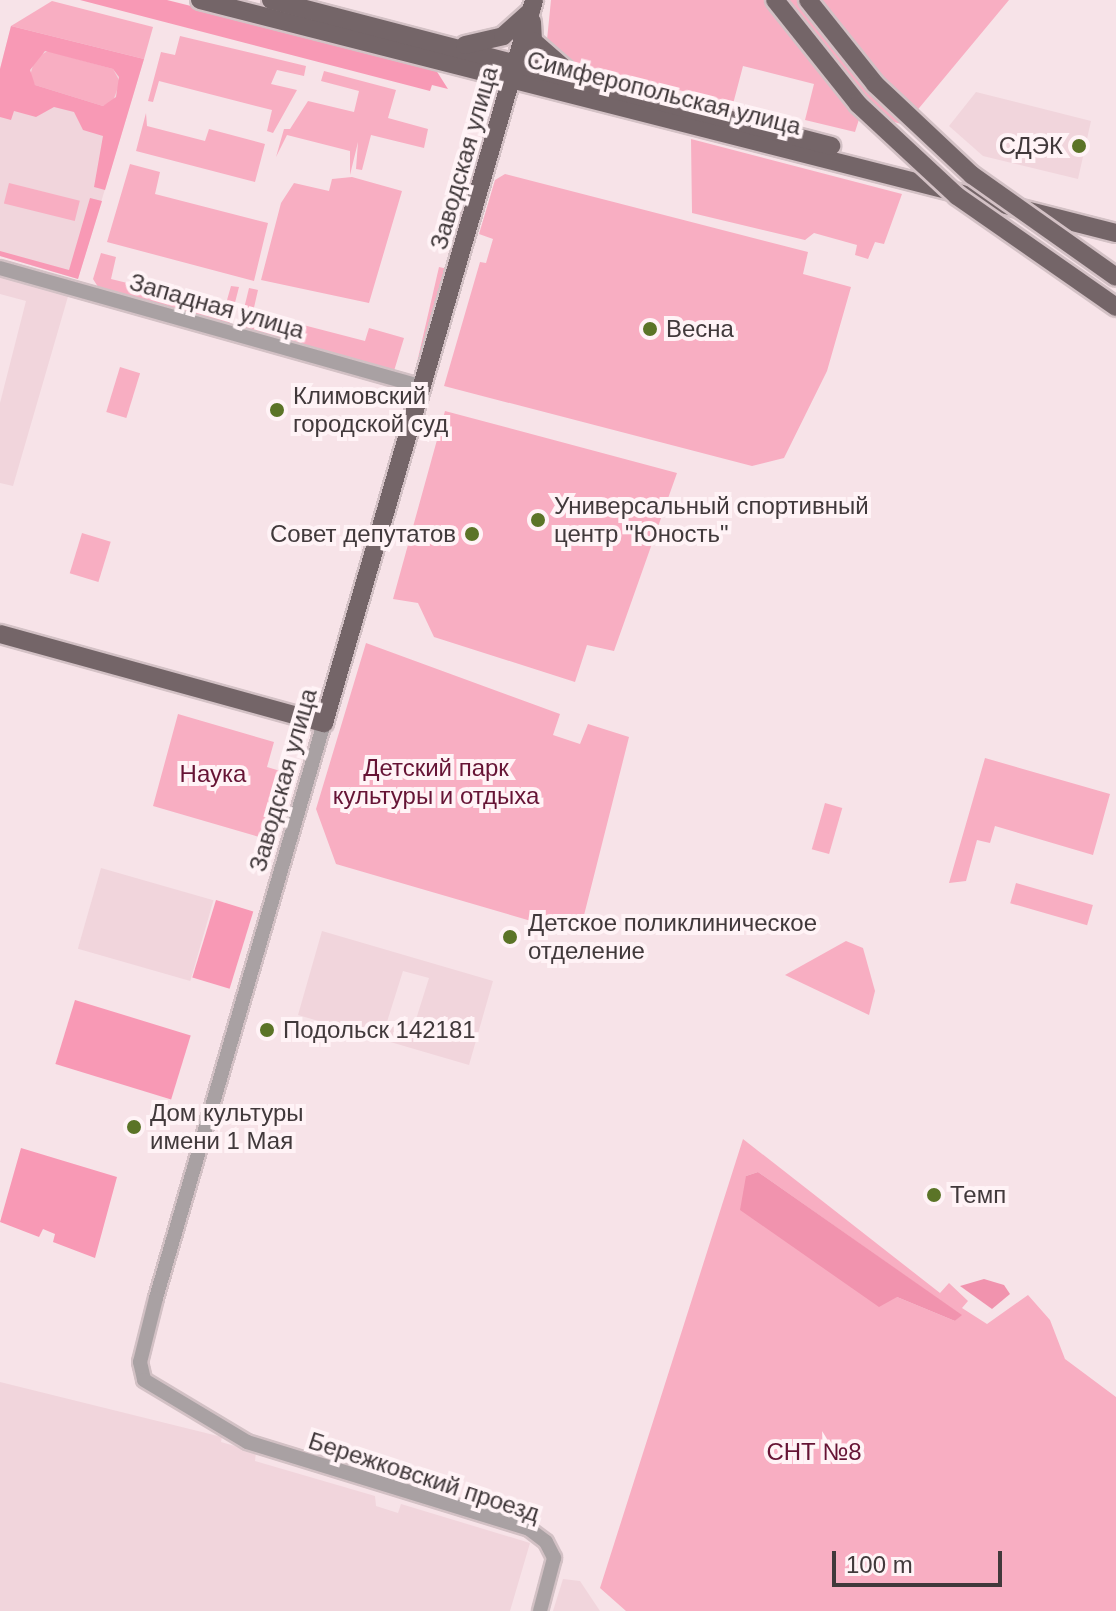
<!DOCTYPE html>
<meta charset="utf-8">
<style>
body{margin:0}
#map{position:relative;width:1116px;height:1611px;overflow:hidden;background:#f7e3e8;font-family:Arial,sans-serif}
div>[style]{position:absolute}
.built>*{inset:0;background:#f1d5dc;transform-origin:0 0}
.green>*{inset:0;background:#f8aec2;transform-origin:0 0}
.forest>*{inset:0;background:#f899b5;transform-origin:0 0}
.water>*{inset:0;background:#f193ae}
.roads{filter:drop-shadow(2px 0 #d3c1c5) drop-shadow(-2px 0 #d3c1c5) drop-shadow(0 2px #d3c1c5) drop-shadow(0 -2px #d3c1c5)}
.minor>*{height:14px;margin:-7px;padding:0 7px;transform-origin:7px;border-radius:7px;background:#a9a1a3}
.major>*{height:18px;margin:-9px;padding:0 9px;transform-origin:9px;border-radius:9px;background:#746568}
.bridges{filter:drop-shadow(2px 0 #d3c1c5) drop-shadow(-2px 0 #d3c1c5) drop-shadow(0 2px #d3c1c5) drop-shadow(0 -2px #d3c1c5)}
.major-bridge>*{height:18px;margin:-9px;padding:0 9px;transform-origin:9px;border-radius:9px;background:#746568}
.dots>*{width:22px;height:22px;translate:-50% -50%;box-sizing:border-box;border:4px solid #fff3f6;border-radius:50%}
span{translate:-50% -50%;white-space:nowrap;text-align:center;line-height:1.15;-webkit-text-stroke:8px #fff3f6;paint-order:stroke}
.street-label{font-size:24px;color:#41393b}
.poi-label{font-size:24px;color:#41393b}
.right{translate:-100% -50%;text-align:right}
.left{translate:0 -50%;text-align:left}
.park-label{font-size:24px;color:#661435}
.scale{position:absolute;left:832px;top:1551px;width:170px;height:36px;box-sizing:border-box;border:4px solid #41393b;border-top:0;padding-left:10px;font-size:24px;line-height:28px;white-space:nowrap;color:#41393b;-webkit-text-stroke:6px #fff3f6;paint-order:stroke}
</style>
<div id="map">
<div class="built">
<div style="clip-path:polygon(11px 26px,144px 59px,78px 279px,0 256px,0 69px)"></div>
<div style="clip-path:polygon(976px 92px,1091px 121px,1078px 179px,983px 156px,949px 126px)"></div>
<div style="clip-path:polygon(0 274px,69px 293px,13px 486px,0 483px,0 403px,26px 301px,0 294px)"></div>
<div style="left:101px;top:868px;width:117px;height:84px;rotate:16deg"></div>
<div style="clip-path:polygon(evenodd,322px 931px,493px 981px,469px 1065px,298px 1015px,322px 931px,403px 971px,429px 978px,412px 1032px,386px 1025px,403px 971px)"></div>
<div style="clip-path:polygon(0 1382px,222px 1437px,221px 1442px,256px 1452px,255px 1461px,375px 1496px,376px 1506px,398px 1513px,401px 1504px,530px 1543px,510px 1611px,0 1611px)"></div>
<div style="clip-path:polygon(563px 1579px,580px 1581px,600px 1611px,553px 1611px)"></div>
</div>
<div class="green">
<div style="clip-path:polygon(551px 0,1009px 0,905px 125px,861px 113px,855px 132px,805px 120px,814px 84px,743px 66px,733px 104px,566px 61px,547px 40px)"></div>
<div style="clip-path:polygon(52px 1px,153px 27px,144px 59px,11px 26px)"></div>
<div style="clip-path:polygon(180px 36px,306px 66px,304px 76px,277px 70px,271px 84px,297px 90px,273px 133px,267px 131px,272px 110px,159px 81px,153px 102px,148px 101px,161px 52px,175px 55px)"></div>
<div style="clip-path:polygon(48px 51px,113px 69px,120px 82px,113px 101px,103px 106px,35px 85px,30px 76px,35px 58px)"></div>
<div style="clip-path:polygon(324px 71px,396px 90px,388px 118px,428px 129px,424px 148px,371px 135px,362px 170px,356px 169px,358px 142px,350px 175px,350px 151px,287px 135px,276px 157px,284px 129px,290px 129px,308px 101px,354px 112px,359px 91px,321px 81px)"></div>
<div style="clip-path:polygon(146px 113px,147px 126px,205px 141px,209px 129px,265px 144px,255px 182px,136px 151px)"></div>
<div style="clip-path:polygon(691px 139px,902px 194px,884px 244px,875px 242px,868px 259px,855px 255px,857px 245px,814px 233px,805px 240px,692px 213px)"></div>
<div style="clip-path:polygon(130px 164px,160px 172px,155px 194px,268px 223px,254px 281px,107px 242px)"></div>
<div style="clip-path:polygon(505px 174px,808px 252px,803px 274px,851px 287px,827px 371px,784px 458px,752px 466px,444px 386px,480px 262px,486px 263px,493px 239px,479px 234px,495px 180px)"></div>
<div style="clip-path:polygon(352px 177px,402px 191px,369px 303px,261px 280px,281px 203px,294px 183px,329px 191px,332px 179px)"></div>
<div style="left:9px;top:183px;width:73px;height:21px;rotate:14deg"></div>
<div style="clip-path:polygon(101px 253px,116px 257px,111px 279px,225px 307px,231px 286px,239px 287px,229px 326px,100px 290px,93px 279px)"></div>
<div style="left:439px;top:267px;width:9px;height:112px;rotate:13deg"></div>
<div style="clip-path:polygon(249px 288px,258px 290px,253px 312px,365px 341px,369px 328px,404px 338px,394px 371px,239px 329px)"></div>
<div style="left:120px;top:367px;width:21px;height:47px;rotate:17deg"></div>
<div style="clip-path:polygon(445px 411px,677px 473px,614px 651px,587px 645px,575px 682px,434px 637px,418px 603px,393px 599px)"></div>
<div style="left:82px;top:533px;width:30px;height:42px;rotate:17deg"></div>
<div style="clip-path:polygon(366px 643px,560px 714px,553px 735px,580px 744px,588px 724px,629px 737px,579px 935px,336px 864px,316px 809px)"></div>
<div style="clip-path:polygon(178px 714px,274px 742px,267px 767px,287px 773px,274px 822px,265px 820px,259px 837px,153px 806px)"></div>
<div style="clip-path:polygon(985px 758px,1110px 794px,1093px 855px,995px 826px,990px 843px,977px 840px,966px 881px,949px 883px)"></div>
<div style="left:825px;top:803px;width:18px;height:48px;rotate:16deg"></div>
<div style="left:1016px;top:883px;width:80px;height:21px;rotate:16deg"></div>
<div style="clip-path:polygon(846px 941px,863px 948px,875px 991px,869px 1015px,785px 975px)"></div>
<div style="clip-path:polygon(evenodd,743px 1139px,940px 1293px,949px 1283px,968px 1301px,962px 1308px,987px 1324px,1028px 1295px,1050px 1320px,1065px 1359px,1116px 1397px,1116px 1611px,626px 1611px,600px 1588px,743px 1139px,758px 1172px,961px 1315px,955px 1321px,897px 1297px,746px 1176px,758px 1172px)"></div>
</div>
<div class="forest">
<div style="clip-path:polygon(80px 0,167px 0,434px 67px,448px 89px,432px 85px,430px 91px)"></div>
<div style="clip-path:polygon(evenodd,11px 26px,144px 59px,105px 190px,94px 187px,103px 136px,83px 130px,74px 112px,54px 107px,36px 117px,14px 111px,11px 120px,0 117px,0 69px,11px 26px,45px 51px,113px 69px,119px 77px,116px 97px,103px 106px,35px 85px,30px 70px,45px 51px)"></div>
<div style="clip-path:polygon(90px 198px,102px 201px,78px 279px,0 256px,0 251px,69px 270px)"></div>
<div style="left:216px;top:900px;width:39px;height:81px;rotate:17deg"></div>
<div style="left:75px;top:1000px;width:121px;height:67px;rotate:17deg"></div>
<div style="clip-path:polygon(21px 1148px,117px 1177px,95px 1258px,53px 1242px,55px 1234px,43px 1229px,39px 1237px,0 1222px)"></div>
</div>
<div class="water">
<div style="clip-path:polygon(758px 1172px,962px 1315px,955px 1321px,897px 1297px,879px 1307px,740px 1210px,746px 1176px)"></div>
<div style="clip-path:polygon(984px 1279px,1004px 1285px,1010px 1294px,992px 1309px,960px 1286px)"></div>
</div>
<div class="roads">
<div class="minor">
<div style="left:0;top:268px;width:439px;rotate:15.7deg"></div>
<div style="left:324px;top:723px;width:599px;rotate:106.29deg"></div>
<div style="left:156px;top:1298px;width:66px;rotate:104deg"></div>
<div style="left:140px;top:1362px;width:18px;rotate:77deg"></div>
<div style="left:144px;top:1380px;width:120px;rotate:31deg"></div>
<div style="left:247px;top:1442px;width:295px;rotate:17.1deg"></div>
<div style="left:529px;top:1529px;width:21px;rotate:37deg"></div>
<div style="left:546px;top:1542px;width:18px;rotate:63deg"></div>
<div style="left:554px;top:1558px;width:55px;rotate:104.8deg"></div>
</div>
<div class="major">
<div style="left:200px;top:0;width:945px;rotate:14.27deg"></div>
<div style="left:271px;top:0;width:579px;rotate:14.61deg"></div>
<div style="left:532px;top:22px;width:19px;rotate:87deg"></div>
<div style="left:533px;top:41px;width:43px;rotate:41.2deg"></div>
<div style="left:465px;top:45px;width:39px;rotate:-13deg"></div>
<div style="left:503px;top:36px;width:38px;rotate:-42deg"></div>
<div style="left:0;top:634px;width:336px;rotate:15.4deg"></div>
<div style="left:324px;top:723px;width:753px;rotate:-73.8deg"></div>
</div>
</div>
<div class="bridges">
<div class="major-bridge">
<div style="left:775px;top:0;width:133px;rotate:51.4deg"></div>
<div style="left:858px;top:104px;width:135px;rotate:42.9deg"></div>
<div style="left:957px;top:196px;width:194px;rotate:34.9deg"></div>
<div style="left:808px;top:0;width:107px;rotate:51.4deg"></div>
<div style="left:875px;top:84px;width:133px;rotate:43.2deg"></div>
<div style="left:972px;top:175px;width:176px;rotate:35.3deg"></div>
</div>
</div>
<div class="dots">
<div style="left:1079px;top:146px;background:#5b7427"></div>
<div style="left:650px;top:329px;background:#5b7427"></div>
<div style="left:277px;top:410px;background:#5b7427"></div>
<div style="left:538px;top:520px;background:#5b7427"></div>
<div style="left:472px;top:534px;background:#5b7427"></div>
<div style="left:510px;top:937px;background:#5b7427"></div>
<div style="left:267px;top:1030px;background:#5b7427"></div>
<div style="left:134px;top:1127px;background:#5b7427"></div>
<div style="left:934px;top:1195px;background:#5b7427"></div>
</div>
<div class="street-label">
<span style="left:664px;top:93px;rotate:14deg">Симферопольская улица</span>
<span style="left:464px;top:158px;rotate:-74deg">Заводская улица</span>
<span style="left:217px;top:306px;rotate:16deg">Западная улица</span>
<span style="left:283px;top:780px;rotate:-74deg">Заводская улица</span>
<span style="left:424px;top:1477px;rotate:18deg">Бережковский проезд</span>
</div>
<div class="poi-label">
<span class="right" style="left:1063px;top:146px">СДЭК</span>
<span class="left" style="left:666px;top:329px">Весна</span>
<span class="left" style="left:293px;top:410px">Климовский<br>городской суд</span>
<span class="left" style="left:554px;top:520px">Универсальный спортивный<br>центр "Юность"</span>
<span class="right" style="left:456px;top:534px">Совет депутатов</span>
<span class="left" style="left:528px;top:937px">Детское поликлиническое<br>отделение</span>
<span class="left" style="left:283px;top:1030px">Подольск 142181</span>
<span class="left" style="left:150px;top:1127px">Дом культуры<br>имени 1 Мая</span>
<span class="left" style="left:950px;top:1195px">Темп</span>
</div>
<div class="park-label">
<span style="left:436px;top:782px">Детский парк<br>культуры и отдыха</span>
<span style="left:213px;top:774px">Наука</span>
<span style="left:814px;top:1452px">СНТ №8</span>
</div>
<div class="scale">100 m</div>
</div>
